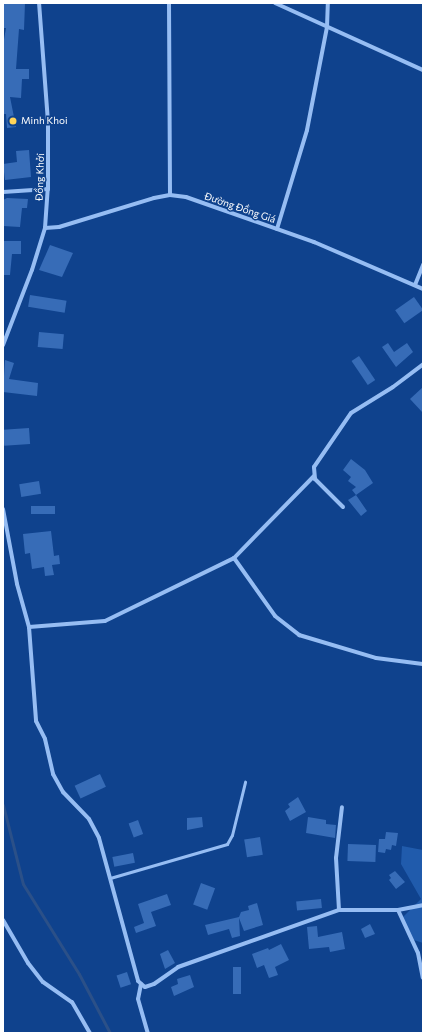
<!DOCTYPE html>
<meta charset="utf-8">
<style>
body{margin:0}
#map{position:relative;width:426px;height:1036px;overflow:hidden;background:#0f428d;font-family:Commissioner,sans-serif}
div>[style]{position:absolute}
.green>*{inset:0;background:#205bac}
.stream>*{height:3px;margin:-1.5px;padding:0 1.5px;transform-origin:1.5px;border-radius:1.5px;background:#2b5088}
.building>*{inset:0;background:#376cb7;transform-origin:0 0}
.lane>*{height:3px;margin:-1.5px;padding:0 1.5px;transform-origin:1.5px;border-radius:1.5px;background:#96bdf3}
.street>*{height:4px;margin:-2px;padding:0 2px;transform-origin:2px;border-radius:2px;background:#96bdf3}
.dots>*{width:11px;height:11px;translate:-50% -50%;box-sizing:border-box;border:2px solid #0f428d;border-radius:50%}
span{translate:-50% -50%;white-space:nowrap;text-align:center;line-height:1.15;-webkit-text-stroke:3px #0f428d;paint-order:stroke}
.poi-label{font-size:10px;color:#fff}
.left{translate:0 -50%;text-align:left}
.street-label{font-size:10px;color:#fff}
.frame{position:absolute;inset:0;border:4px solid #fff;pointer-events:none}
</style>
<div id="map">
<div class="green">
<div style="clip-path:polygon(402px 846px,423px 850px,423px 943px,414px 940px,402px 918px,421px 899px,401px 864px)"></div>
</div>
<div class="stream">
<div style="left:3px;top:805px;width:81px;rotate:75.8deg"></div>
<div style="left:23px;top:884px;width:106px;rotate:58.1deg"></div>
<div style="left:79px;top:974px;width:67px;rotate:62.3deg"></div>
</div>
<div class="building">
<div style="clip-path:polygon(3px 3px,25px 3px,24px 30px,19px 29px,16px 69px,29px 69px,29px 79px,22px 79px,21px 98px,10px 97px,16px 127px,7px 128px,6px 114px,3px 114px,3px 45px,6px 28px,3px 28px)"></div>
<div style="clip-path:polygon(29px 150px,31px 177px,5px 180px,3px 164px,17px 162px,16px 151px)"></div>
<div style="clip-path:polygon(7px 198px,28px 199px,27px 208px,22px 208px,20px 227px,3px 226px,3px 200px)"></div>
<div style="clip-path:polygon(3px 241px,21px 241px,21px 254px,12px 254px,10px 275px,3px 275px)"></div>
<div style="clip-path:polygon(50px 245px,73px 253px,62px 277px,39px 270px)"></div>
<div style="left:30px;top:295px;width:37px;height:12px;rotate:9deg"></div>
<div style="left:414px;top:297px;width:16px;height:23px;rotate:55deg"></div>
<div style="left:39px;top:332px;width:25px;height:15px;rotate:5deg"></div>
<div style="clip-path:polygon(388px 343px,394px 352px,407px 343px,413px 352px,396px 367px,382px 347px)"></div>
<div style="left:359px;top:356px;width:29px;height:9px;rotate:56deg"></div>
<div style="clip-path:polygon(5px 360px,14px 363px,9px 379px,38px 383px,37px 396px,3px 392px)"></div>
<div style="clip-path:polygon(423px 387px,423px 413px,410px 399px)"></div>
<div style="left:29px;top:428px;width:16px;height:26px;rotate:86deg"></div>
<div style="clip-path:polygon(351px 459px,365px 470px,373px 483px,356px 495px,367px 511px,361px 516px,348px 500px,356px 495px,352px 490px,356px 487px,348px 481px,351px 477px,343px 470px)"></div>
<div style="left:39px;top:481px;width:13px;height:20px;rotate:81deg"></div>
<div style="left:55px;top:506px;width:8px;height:24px;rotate:90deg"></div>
<div style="clip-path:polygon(51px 531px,54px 556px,59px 555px,60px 564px,52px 565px,54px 575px,45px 576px,44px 567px,32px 569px,30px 553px,25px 554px,23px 534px)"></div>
<div style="left:100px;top:774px;width:14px;height:28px;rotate:65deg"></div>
<div style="clip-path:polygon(298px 797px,306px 812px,290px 821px,285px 811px,290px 807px,288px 804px)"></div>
<div style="clip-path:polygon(202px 817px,203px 827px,187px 830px,187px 818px)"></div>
<div style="clip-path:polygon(308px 817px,326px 820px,326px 824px,336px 825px,335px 838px,306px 833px)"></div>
<div style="left:138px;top:820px;width:15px;height:10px;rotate:70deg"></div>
<div style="clip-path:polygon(386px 832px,398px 833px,396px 846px,392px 845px,391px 850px,386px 849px,385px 853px,378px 852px,379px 839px,385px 839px)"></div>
<div style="left:260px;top:837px;width:18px;height:16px;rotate:81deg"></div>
<div style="left:348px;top:844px;width:28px;height:17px;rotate:2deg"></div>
<div style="left:133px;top:853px;width:10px;height:21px;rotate:79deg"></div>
<div style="clip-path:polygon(395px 871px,405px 882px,396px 889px,389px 880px,391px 878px,389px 875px)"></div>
<div style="left:201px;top:883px;width:15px;height:23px;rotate:20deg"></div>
<div style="clip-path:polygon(167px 894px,171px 905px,151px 912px,156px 926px,136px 933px,134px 927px,144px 923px,138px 904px)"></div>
<div style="left:321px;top:899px;width:9px;height:25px;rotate:84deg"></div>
<div style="clip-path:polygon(257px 903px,263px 925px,244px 931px,239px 918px,240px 936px,232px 938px,229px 929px,208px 935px,205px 925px,239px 917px,241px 912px,249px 910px,248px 906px)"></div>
<div style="clip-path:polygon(370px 924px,375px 934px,365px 938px,361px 929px)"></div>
<div style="clip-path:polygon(317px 926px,318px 937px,342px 932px,345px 949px,330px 952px,329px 947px,309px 949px,307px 927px)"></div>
<div style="clip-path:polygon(281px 944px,289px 960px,275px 967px,278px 975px,269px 978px,264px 965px,257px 968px,252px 954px,268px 948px,269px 950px)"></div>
<div style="clip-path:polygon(168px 950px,175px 963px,165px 969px,160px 954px)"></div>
<div style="left:233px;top:967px;width:8px;height:27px"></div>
<div style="left:127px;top:972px;width:13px;height:11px;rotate:72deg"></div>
<div style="clip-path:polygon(190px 975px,194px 987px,174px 996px,171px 987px,178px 984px,177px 979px)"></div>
</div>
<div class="lane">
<div style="left:110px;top:878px;width:122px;rotate:-16.2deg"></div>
<div style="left:227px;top:844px;width:10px;rotate:-61deg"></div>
<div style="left:232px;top:835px;width:55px;rotate:-76.2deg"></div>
</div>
<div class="street">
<div style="left:169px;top:3px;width:192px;rotate:89.7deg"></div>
<div style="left:275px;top:3px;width:162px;rotate:24.4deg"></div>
<div style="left:3px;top:192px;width:45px;rotate:-3.8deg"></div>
<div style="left:45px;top:228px;width:14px;rotate:-4deg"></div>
<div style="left:59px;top:227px;width:99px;rotate:-17deg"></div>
<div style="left:154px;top:198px;width:16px;rotate:-11deg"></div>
<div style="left:170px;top:195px;width:16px;rotate:7deg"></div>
<div style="left:186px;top:197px;width:136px;rotate:19.4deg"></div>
<div style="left:314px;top:242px;width:119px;rotate:23.3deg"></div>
<div style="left:277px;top:229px;width:103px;rotate:-73.1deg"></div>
<div style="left:307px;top:130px;width:105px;rotate:-79deg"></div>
<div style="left:327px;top:27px;width:24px;rotate:-88deg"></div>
<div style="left:415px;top:285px;width:22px;rotate:-68deg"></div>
<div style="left:3px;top:345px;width:80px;rotate:-68.9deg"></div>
<div style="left:32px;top:270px;width:44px;rotate:-72.8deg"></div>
<div style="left:45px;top:228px;width:39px;rotate:-86deg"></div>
<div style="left:48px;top:189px;width:67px;rotate:-90deg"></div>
<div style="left:48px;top:122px;width:119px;rotate:-94.3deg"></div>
<div style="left:314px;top:476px;width:115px;rotate:134.3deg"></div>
<div style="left:234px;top:558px;width:71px;rotate:54.7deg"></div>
<div style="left:275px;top:616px;width:31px;rotate:38deg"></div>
<div style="left:299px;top:635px;width:80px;rotate:16.6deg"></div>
<div style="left:376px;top:658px;width:47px;rotate:7.3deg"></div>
<div style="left:343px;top:507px;width:40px;rotate:-135deg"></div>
<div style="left:315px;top:479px;width:12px;rotate:-95deg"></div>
<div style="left:314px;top:467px;width:65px;rotate:-55.6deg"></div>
<div style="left:351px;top:413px;width:49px;rotate:-31.8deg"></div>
<div style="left:393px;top:387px;width:38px;rotate:-37deg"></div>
<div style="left:3px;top:509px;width:76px;rotate:79.4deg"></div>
<div style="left:17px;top:584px;width:45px;rotate:74.4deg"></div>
<div style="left:29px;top:627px;width:94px;rotate:85.7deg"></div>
<div style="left:36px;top:721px;width:20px;rotate:63deg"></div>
<div style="left:45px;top:739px;width:36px;rotate:77deg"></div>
<div style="left:53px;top:774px;width:21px;rotate:61deg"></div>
<div style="left:63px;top:792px;width:37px;rotate:46deg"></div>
<div style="left:89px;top:819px;width:21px;rotate:62deg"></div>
<div style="left:99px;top:838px;width:148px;rotate:74.7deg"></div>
<div style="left:138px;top:981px;width:9px;rotate:41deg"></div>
<div style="left:145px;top:987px;width:9px;rotate:-18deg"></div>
<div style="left:154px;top:984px;width:29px;rotate:-35deg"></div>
<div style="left:178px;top:967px;width:171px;rotate:-19.5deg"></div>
<div style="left:339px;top:910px;width:59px"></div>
<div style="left:398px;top:910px;width:25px;rotate:-11deg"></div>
<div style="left:29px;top:627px;width:76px;rotate:-4.5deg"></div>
<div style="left:105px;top:621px;width:144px;rotate:-26deg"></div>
<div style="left:339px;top:910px;width:52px;rotate:-93.3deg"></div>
<div style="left:336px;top:858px;width:51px;rotate:-83.3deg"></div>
<div style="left:398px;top:910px;width:47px;rotate:65.1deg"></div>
<div style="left:418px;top:953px;width:25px;rotate:79deg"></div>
<div style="left:3px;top:920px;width:50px;rotate:59.8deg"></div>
<div style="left:28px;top:963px;width:24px;rotate:52deg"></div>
<div style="left:43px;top:982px;width:35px;rotate:35deg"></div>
<div style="left:72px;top:1002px;width:36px;rotate:60deg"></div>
<div style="left:141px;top:984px;width:15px;rotate:101deg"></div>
<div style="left:138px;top:999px;width:35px;rotate:74deg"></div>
</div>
<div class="dots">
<div style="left:13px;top:121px;background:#ffd458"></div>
</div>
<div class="poi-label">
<span class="left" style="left:21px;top:121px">Minh Khoi</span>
</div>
<div class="street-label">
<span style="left:40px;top:177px;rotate:-88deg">Đồng Khởi</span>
<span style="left:240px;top:208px;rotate:19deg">Đường Đồng Giá</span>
</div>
<div class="frame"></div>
</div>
